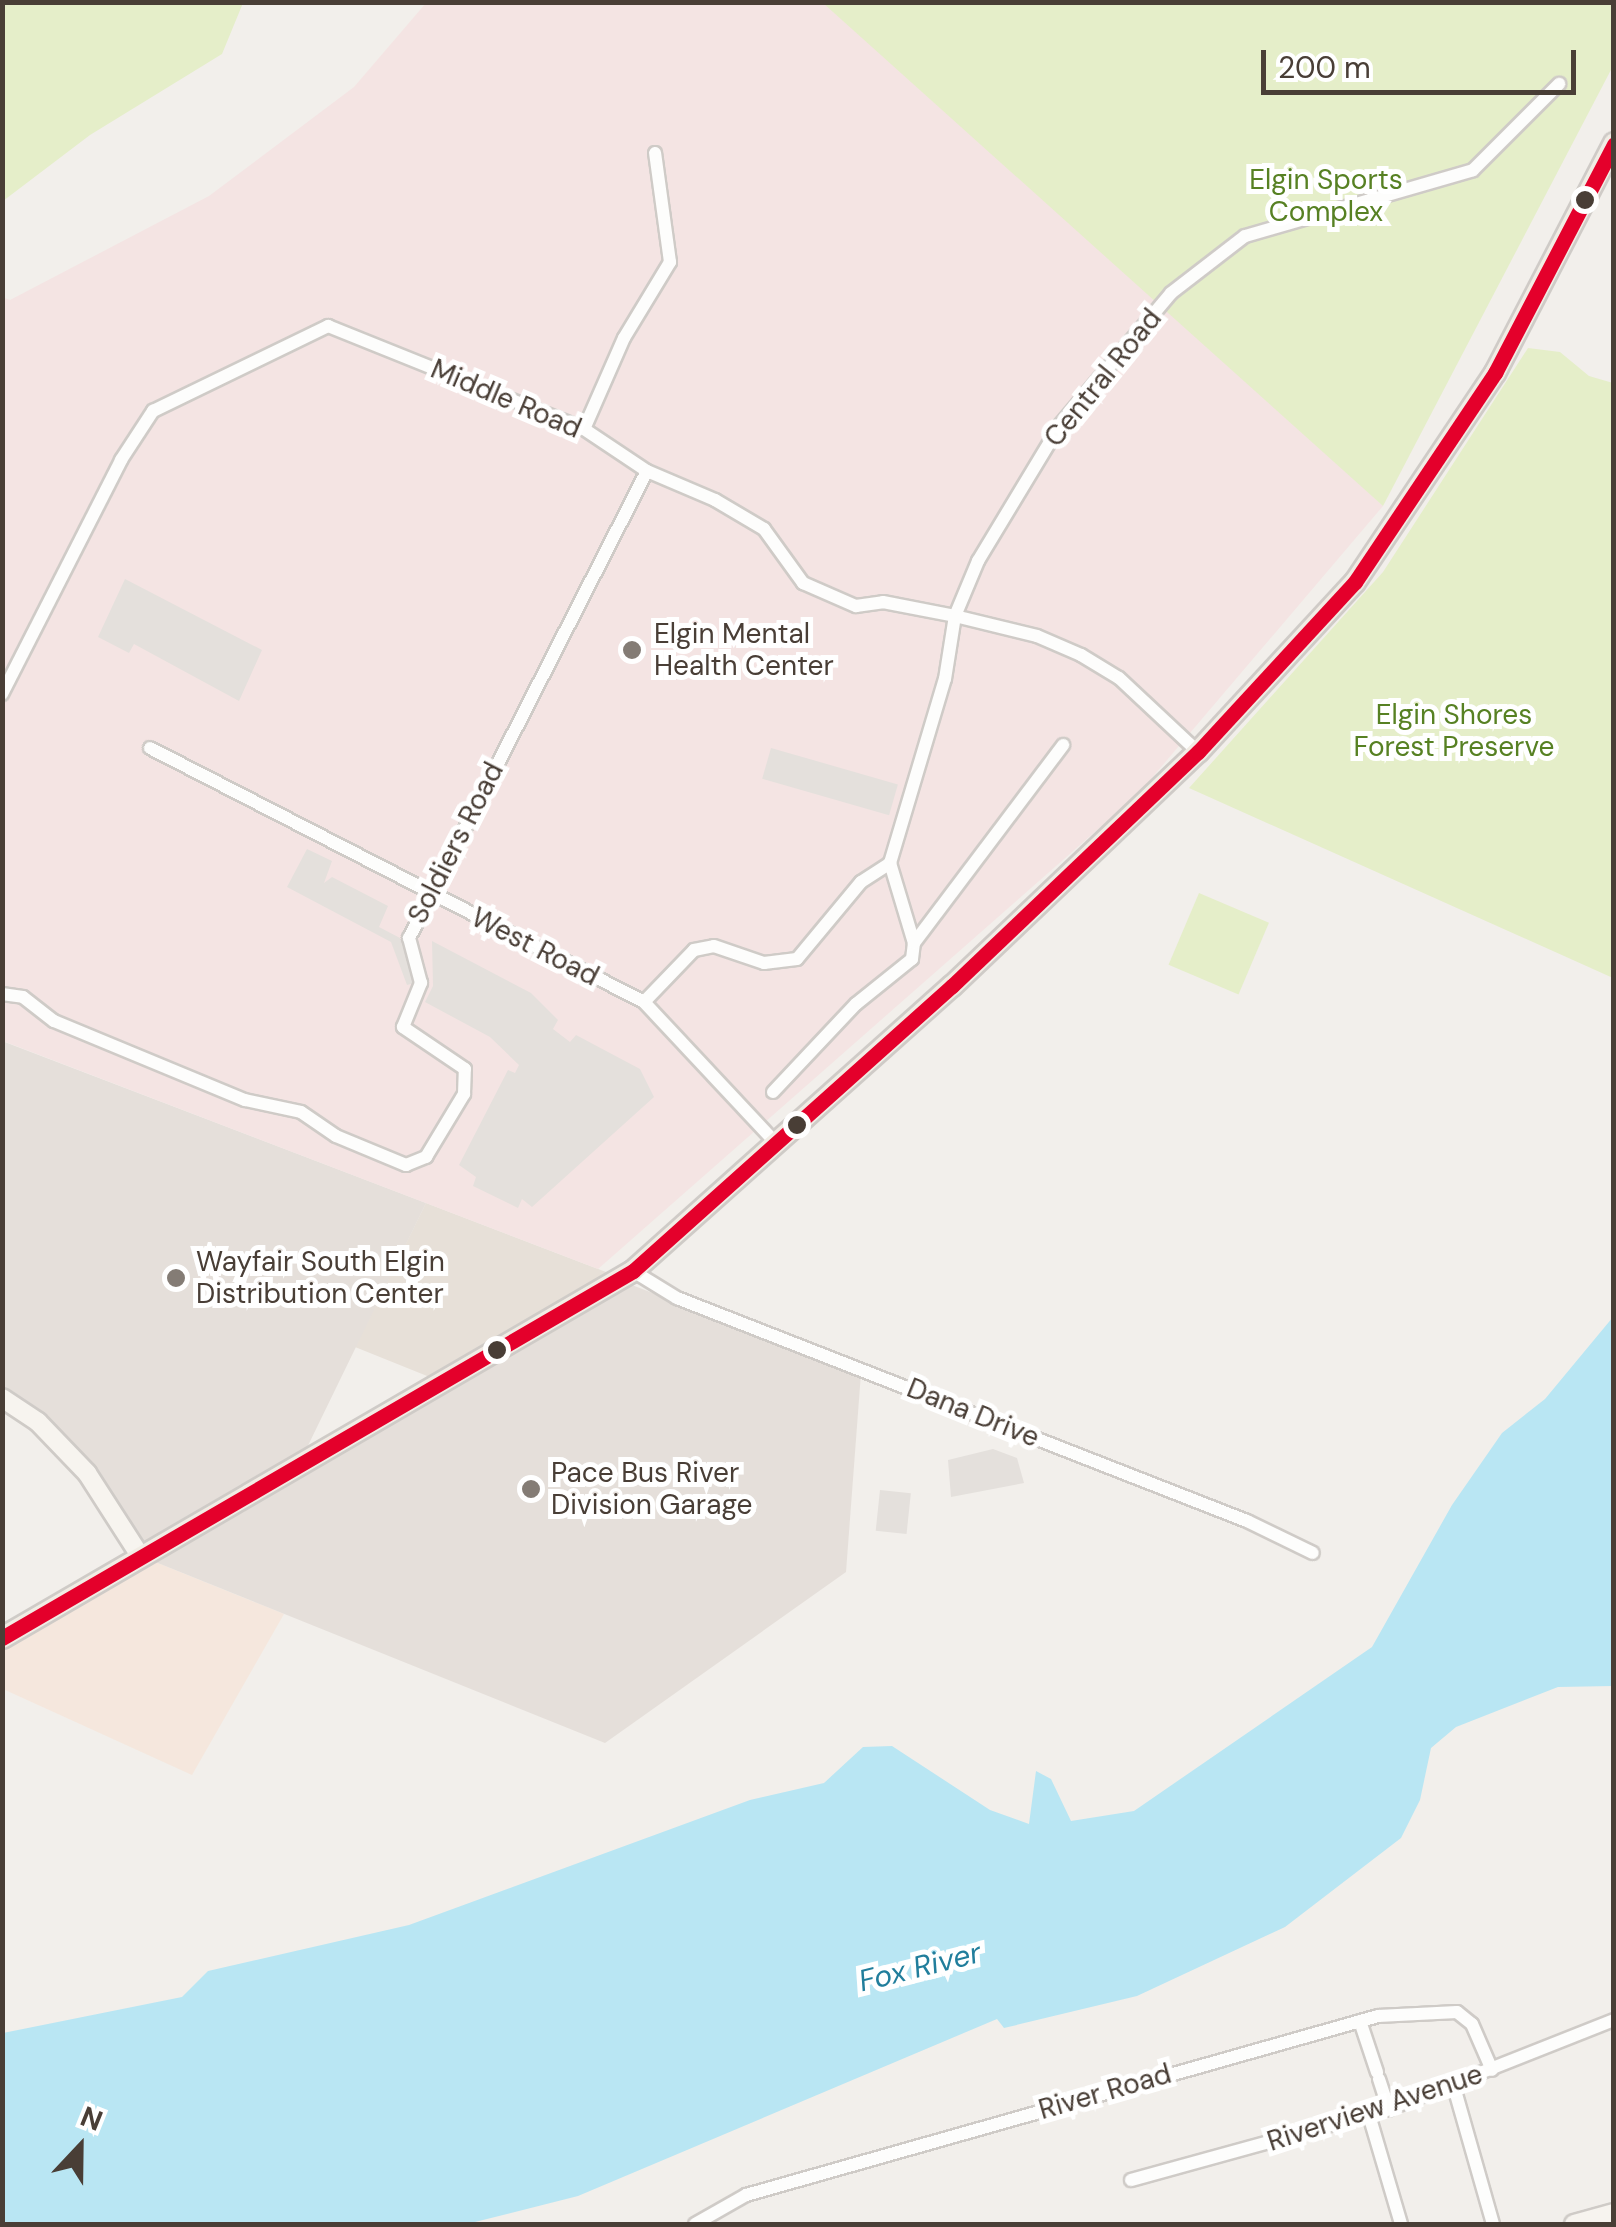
<!DOCTYPE html>
<style>
body{margin:0}
#map{position:relative;width:1616px;height:2227px;overflow:hidden;background:#f2efeb;font-family:"DM Sans",sans-serif}
div>[style]{position:absolute}
.residential>*{inset:0;background:#e7e0d8}
.commercial>*{inset:0;background:#f5e7dd}
.industrial>*{inset:0;background:#e5dfda}
.medical>*{inset:0;background:#f4e4e3}
.green>*{inset:0;background:#e5eec9;transform-origin:0 0}
.parking>*{inset:0;background:#e4e0dc;transform-origin:0 0}
.water>*{inset:0;background:#b9e6f3}
.roads{filter:drop-shadow(2px 0 #cfcbc7) drop-shadow(-2px 0 #cfcbc7) drop-shadow(0 2px #cfcbc7) drop-shadow(0 -2px #cfcbc7)}
.street>*{height:12px;margin:-6px;padding:0 6px;transform-origin:6px;border-radius:6px;background:#fdfdfc}
.secondary>*{height:18px;margin:-9px;padding:0 9px;transform-origin:9px;border-radius:9px;background:#f7f4ef}
.primary>*{height:20px;margin:-10px;padding:0 10px;transform-origin:10px;border-radius:10px;background:#f1ece4}
.bus-1>*{height:15px;margin:-7.5px;padding:0 7.5px;transform-origin:7.5px;border-radius:7.5px;background:#e4002b}
.dots>*{width:28px;height:28px;translate:-50% -50%;box-sizing:border-box;border:5px solid #fff;border-radius:50%}
span{translate:-50% -50%;white-space:nowrap;text-align:center;line-height:1.15;-webkit-text-stroke:10px #fff;paint-order:stroke}
.park-label{font-size:28px;color:#578123}
.street-label{font-size:28px;color:#493e36}
.poi-label{font-size:28px;color:#493e36}
.left{translate:0 -50%;text-align:left}
.water-label{font-size:30px;color:#217e9c;font-style:italic}
.frame{position:absolute;inset:0;border:5px solid #493e36;pointer-events:none}
.north{position:absolute;left:30px;top:2097px;width:100px;height:100px;-webkit-text-stroke:8px #fff;paint-order:stroke;rotate:22deg;font-size:28px;font-weight:700;line-height:40px;text-align:center;color:#493e36}
.north::after{content:'';display:block;margin:auto;width:35px;height:45px;background:#493e36;clip-path:polygon(50% 0,100% 100%,50% 72%,0 100%)}
.scale{position:absolute;left:1261px;top:50px;width:315px;height:45px;box-sizing:border-box;border:5px solid #493e36;border-top:0;padding-left:12px;font-size:30px;line-height:35px;white-space:nowrap;color:#493e36;-webkit-text-stroke:8px #fff;paint-order:stroke}
</style>
<div id="map">
<div class="residential">
<div style="clip-path:polygon(426px 1203px,619px 1277px,442px 1382px,355px 1347px)"></div>
</div>
<div class="commercial">
<div style="clip-path:polygon(143px 1557px,284px 1614px,192px 1775px,3px 1689px,2px 1641px)"></div>
</div>
<div class="industrial">
<div style="clip-path:polygon(2px 1041px,426px 1203px,301px 1460px,142px 1551px,90px 1470px,3px 1393px)"></div>
<div style="clip-path:polygon(624px 1282px,861px 1373px,846px 1572px,605px 1743px,143px 1557px)"></div>
</div>
<div class="medical">
<div style="clip-path:polygon(426px 3px,845px 3px,1383px 506px,1139px 793px,598px 1269px,3px 1041px,2px 297px,10px 300px,209px 196px,354px 87px)"></div>
</div>
<div class="green">
<div style="clip-path:polygon(3px 2px,243px 2px,243px 3px,222px 54px,90px 135px,3px 201px)"></div>
<div style="clip-path:polygon(823px 3px,1613px 3px,1613px 66px,1383px 506px)"></div>
<div style="clip-path:polygon(1528px 348px,1560px 352px,1589px 376px,1613px 383px,1613px 978px,1189px 788px,1383px 572px)"></div>
<div style="left:1199px;top:893px;width:76px;height:78px;rotate:23deg"></div>
</div>
<div class="parking">
<div style="clip-path:polygon(125px 579px,262px 650px,239px 701px,134px 644px,129px 653px,98px 637px)"></div>
<div style="left:771px;top:748px;width:132px;height:32px;rotate:16deg"></div>
<div style="clip-path:polygon(307px 849px,332px 861px,324px 883px,332px 877px,388px 906px,379px 927px,400px 938px,415px 983px,407px 985px,391px 942px,287px 887px)"></div>
<div style="clip-path:polygon(432px 941px,531px 993px,558px 1020px,553px 1029px,570px 1042px,576px 1035px,640px 1069px,654px 1097px,532px 1207px,522px 1199px,518px 1208px,473px 1186px,476px 1177px,459px 1165px,508px 1070px,515px 1073px,519px 1065px,490px 1037px,425px 1002px,433px 986px)"></div>
<div style="clip-path:polygon(993px 1449px,1017px 1458px,1024px 1483px,951px 1497px,948px 1460px)"></div>
<div style="left:880px;top:1490px;width:31px;height:41px;rotate:6deg"></div>
</div>
<div class="water">
<div style="clip-path:polygon(1613px 1317px,1613px 1686px,1558px 1687px,1456px 1727px,1431px 1748px,1420px 1800px,1401px 1838px,1285px 1927px,1137px 1996px,1004px 2028px,997px 2019px,578px 2196px,467px 2224px,3px 2224px,3px 2033px,182px 1997px,208px 1971px,409px 1925px,750px 1800px,824px 1783px,863px 1747px,892px 1746px,990px 1810px,1029px 1824px,1036px 1771px,1051px 1779px,1071px 1821px,1134px 1811px,1372px 1647px,1452px 1505px,1502px 1433px,1545px 1399px)"></div>
</div>
<div class="roads">
<div class="street">
<div style="left:584px;top:429px;width:99px;rotate:-66.3deg"></div>
<div style="left:624px;top:338px;width:89px;rotate:-58.8deg"></div>
<div style="left:670px;top:262px;width:110px;rotate:-97.8deg"></div>
<div style="left:2px;top:694px;width:263px;rotate:-63deg"></div>
<div style="left:121px;top:460px;width:59px;rotate:-56.9deg"></div>
<div style="left:153px;top:411px;width:195px;rotate:-25.9deg"></div>
<div style="left:328px;top:326px;width:276px;rotate:21.9deg"></div>
<div style="left:584px;top:429px;width:76px;rotate:33.7deg"></div>
<div style="left:647px;top:471px;width:74px;rotate:23.1deg"></div>
<div style="left:715px;top:500px;width:57px;rotate:30.6deg"></div>
<div style="left:764px;top:529px;width:67px;rotate:54.2deg"></div>
<div style="left:803px;top:583px;width:58px;rotate:23.5deg"></div>
<div style="left:856px;top:606px;width:27px;rotate:-8deg"></div>
<div style="left:883px;top:602px;width:73px;rotate:11deg"></div>
<div style="left:955px;top:616px;width:84px;rotate:13.7deg"></div>
<div style="left:1037px;top:636px;width:48px;rotate:23.4deg"></div>
<div style="left:1081px;top:655px;width:44px;rotate:31.2deg"></div>
<div style="left:1119px;top:678px;width:108px;rotate:43.1deg"></div>
<div style="left:150px;top:748px;width:555px;rotate:27.21deg"></div>
<div style="left:644px;top:1002px;width:192px;rotate:46.9deg"></div>
<div style="left:914px;top:943px;width:84px;rotate:-106.7deg"></div>
<div style="left:890px;top:863px;width:192px;rotate:-73.4deg"></div>
<div style="left:945px;top:679px;width:64px;rotate:-81deg"></div>
<div style="left:955px;top:616px;width:60px;rotate:-67.3deg"></div>
<div style="left:978px;top:561px;width:159px;rotate:-58.9deg"></div>
<div style="left:1060px;top:425px;width:172px;rotate:-49.9deg"></div>
<div style="left:1171px;top:293px;width:93px;rotate:-37.6deg"></div>
<div style="left:1245px;top:236px;width:237px;rotate:-16.1deg"></div>
<div style="left:1473px;top:170px;width:122px;rotate:-45deg"></div>
<div style="left:2px;top:994px;width:21px;rotate:8deg"></div>
<div style="left:23px;top:997px;width:39px;rotate:38deg"></div>
<div style="left:54px;top:1021px;width:207px;rotate:22.5deg"></div>
<div style="left:245px;top:1100px;width:57px;rotate:12.1deg"></div>
<div style="left:301px;top:1112px;width:42px;rotate:34.4deg"></div>
<div style="left:336px;top:1136px;width:76px;rotate:22.5deg"></div>
<div style="left:406px;top:1165px;width:22px;rotate:-22deg"></div>
<div style="left:426px;top:1157px;width:74px;rotate:-58.9deg"></div>
<div style="left:464px;top:1094px;width:25px;rotate:-88deg"></div>
<div style="left:465px;top:1069px;width:75px;rotate:-145.9deg"></div>
<div style="left:403px;top:1027px;width:48px;rotate:-67.8deg"></div>
<div style="left:421px;top:983px;width:47px;rotate:-104.9deg"></div>
<div style="left:409px;top:938px;width:524px;rotate:-62.99deg"></div>
<div style="left:644px;top:1002px;width:72px;rotate:-46.1deg"></div>
<div style="left:694px;top:950px;width:20px;rotate:-11deg"></div>
<div style="left:714px;top:946px;width:53px;rotate:18.8deg"></div>
<div style="left:764px;top:963px;width:33px;rotate:-7deg"></div>
<div style="left:797px;top:959px;width:100px;rotate:-50.3deg"></div>
<div style="left:861px;top:882px;width:35px;rotate:-33deg"></div>
<div style="left:773px;top:1092px;width:121px;rotate:-46.7deg"></div>
<div style="left:856px;top:1004px;width:72px;rotate:-38.8deg"></div>
<div style="left:912px;top:959px;width:16px;rotate:-83deg"></div>
<div style="left:914px;top:943px;width:248px;rotate:-53deg"></div>
<div style="left:633px;top:1271px;width:52px;rotate:31.5deg"></div>
<div style="left:677px;top:1298px;width:612px;rotate:21.37deg"></div>
<div style="left:1247px;top:1521px;width:73px;rotate:25.9deg"></div>
<div style="left:1360px;top:2021px;width:54px;rotate:71.6deg"></div>
<div style="left:1379px;top:2079px;width:32px;rotate:72deg"></div>
<div style="left:1454px;top:2087px;width:142px;rotate:74.1deg"></div>
<div style="left:1369px;top:2115px;width:114px;rotate:73.6deg"></div>
<div style="left:1131px;top:2180px;width:268px;rotate:-15.4deg"></div>
<div style="left:1389px;top:2109px;width:242px;rotate:-21.6deg"></div>
<div style="left:695px;top:2224px;width:59px;rotate:-29.6deg"></div>
<div style="left:746px;top:2195px;width:657px;rotate:-15.81deg"></div>
<div style="left:1378px;top:2016px;width:79px;rotate:-2.9deg"></div>
<div style="left:1457px;top:2012px;width:19px;rotate:39deg"></div>
<div style="left:1472px;top:2024px;width:50px;rotate:66.5deg"></div>
</div>
<div class="secondary">
<div style="left:2px;top:1398px;width:43px;rotate:33.7deg"></div>
<div style="left:38px;top:1422px;width:71px;rotate:46.1deg"></div>
<div style="left:87px;top:1473px;width:100px;rotate:57.3deg"></div>
<div style="left:1574px;top:2224px;width:41px;rotate:-15.4deg"></div>
</div>
<div class="primary">
<div style="left:2px;top:1638px;width:730px;rotate:-30.18deg"></div>
<div style="left:633px;top:1271px;width:428px;rotate:-41.8deg"></div>
<div style="left:952px;top:986px;width:340px;rotate:-43.6deg"></div>
<div style="left:1198px;top:752px;width:231px;rotate:-47.3deg"></div>
<div style="left:1355px;top:582px;width:252px;rotate:-56.2deg"></div>
<div style="left:1495px;top:373px;width:259px;rotate:-62.6deg"></div>
</div>
</div>
<div class="bus-1">
<div style="left:2px;top:1638px;width:730px;rotate:-30.18deg"></div>
<div style="left:633px;top:1271px;width:428px;rotate:-41.8deg"></div>
<div style="left:952px;top:986px;width:340px;rotate:-43.6deg"></div>
<div style="left:1198px;top:752px;width:231px;rotate:-47.3deg"></div>
<div style="left:1355px;top:582px;width:252px;rotate:-56.2deg"></div>
<div style="left:1495px;top:373px;width:258px;rotate:-62.5deg"></div>
</div>
<div class="dots">
<div style="left:1585px;top:200px;background:#493e36"></div>
<div style="left:632px;top:650px;background:#847c75"></div>
<div style="left:797px;top:1125px;background:#493e36"></div>
<div style="left:176px;top:1278px;background:#847c75"></div>
<div style="left:497px;top:1350px;background:#493e36"></div>
<div style="left:531px;top:1489px;background:#847c75"></div>
</div>
<div class="park-label">
<span style="left:1326px;top:196px">Elgin Sports<br>Complex</span>
<span style="left:1454px;top:731px">Elgin Shores<br>Forest Preserve</span>
</div>
<div class="street-label">
<span style="left:1103px;top:378px;rotate:-51deg">Central Road</span>
<span style="left:506px;top:399px;rotate:23deg">Middle Road</span>
<span style="left:456px;top:843px;rotate:-63deg">Soldiers Road</span>
<span style="left:535px;top:947px;rotate:27deg">West Road</span>
<span style="left:973px;top:1413px;rotate:22deg">Dana Drive</span>
<span style="left:1105px;top:2092px;rotate:-16deg">River Road</span>
<span style="left:1375px;top:2108px;rotate:-18deg">Riverview Avenue</span>
</div>
<div class="poi-label">
<span class="left" style="left:654px;top:650px">Elgin Mental<br>Health Center</span>
<span class="left" style="left:196px;top:1278px">Wayfair South Elgin<br>Distribution Center</span>
<span class="left" style="left:551px;top:1489px">Pace Bus River<br>Division Garage</span>
</div>
<div class="water-label">
<span style="left:920px;top:1967px;rotate:-14deg">Fox River</span>
</div>
<div class="frame"></div>
<div class="north">N</div>
<div class="scale">200 m</div>
</div>
